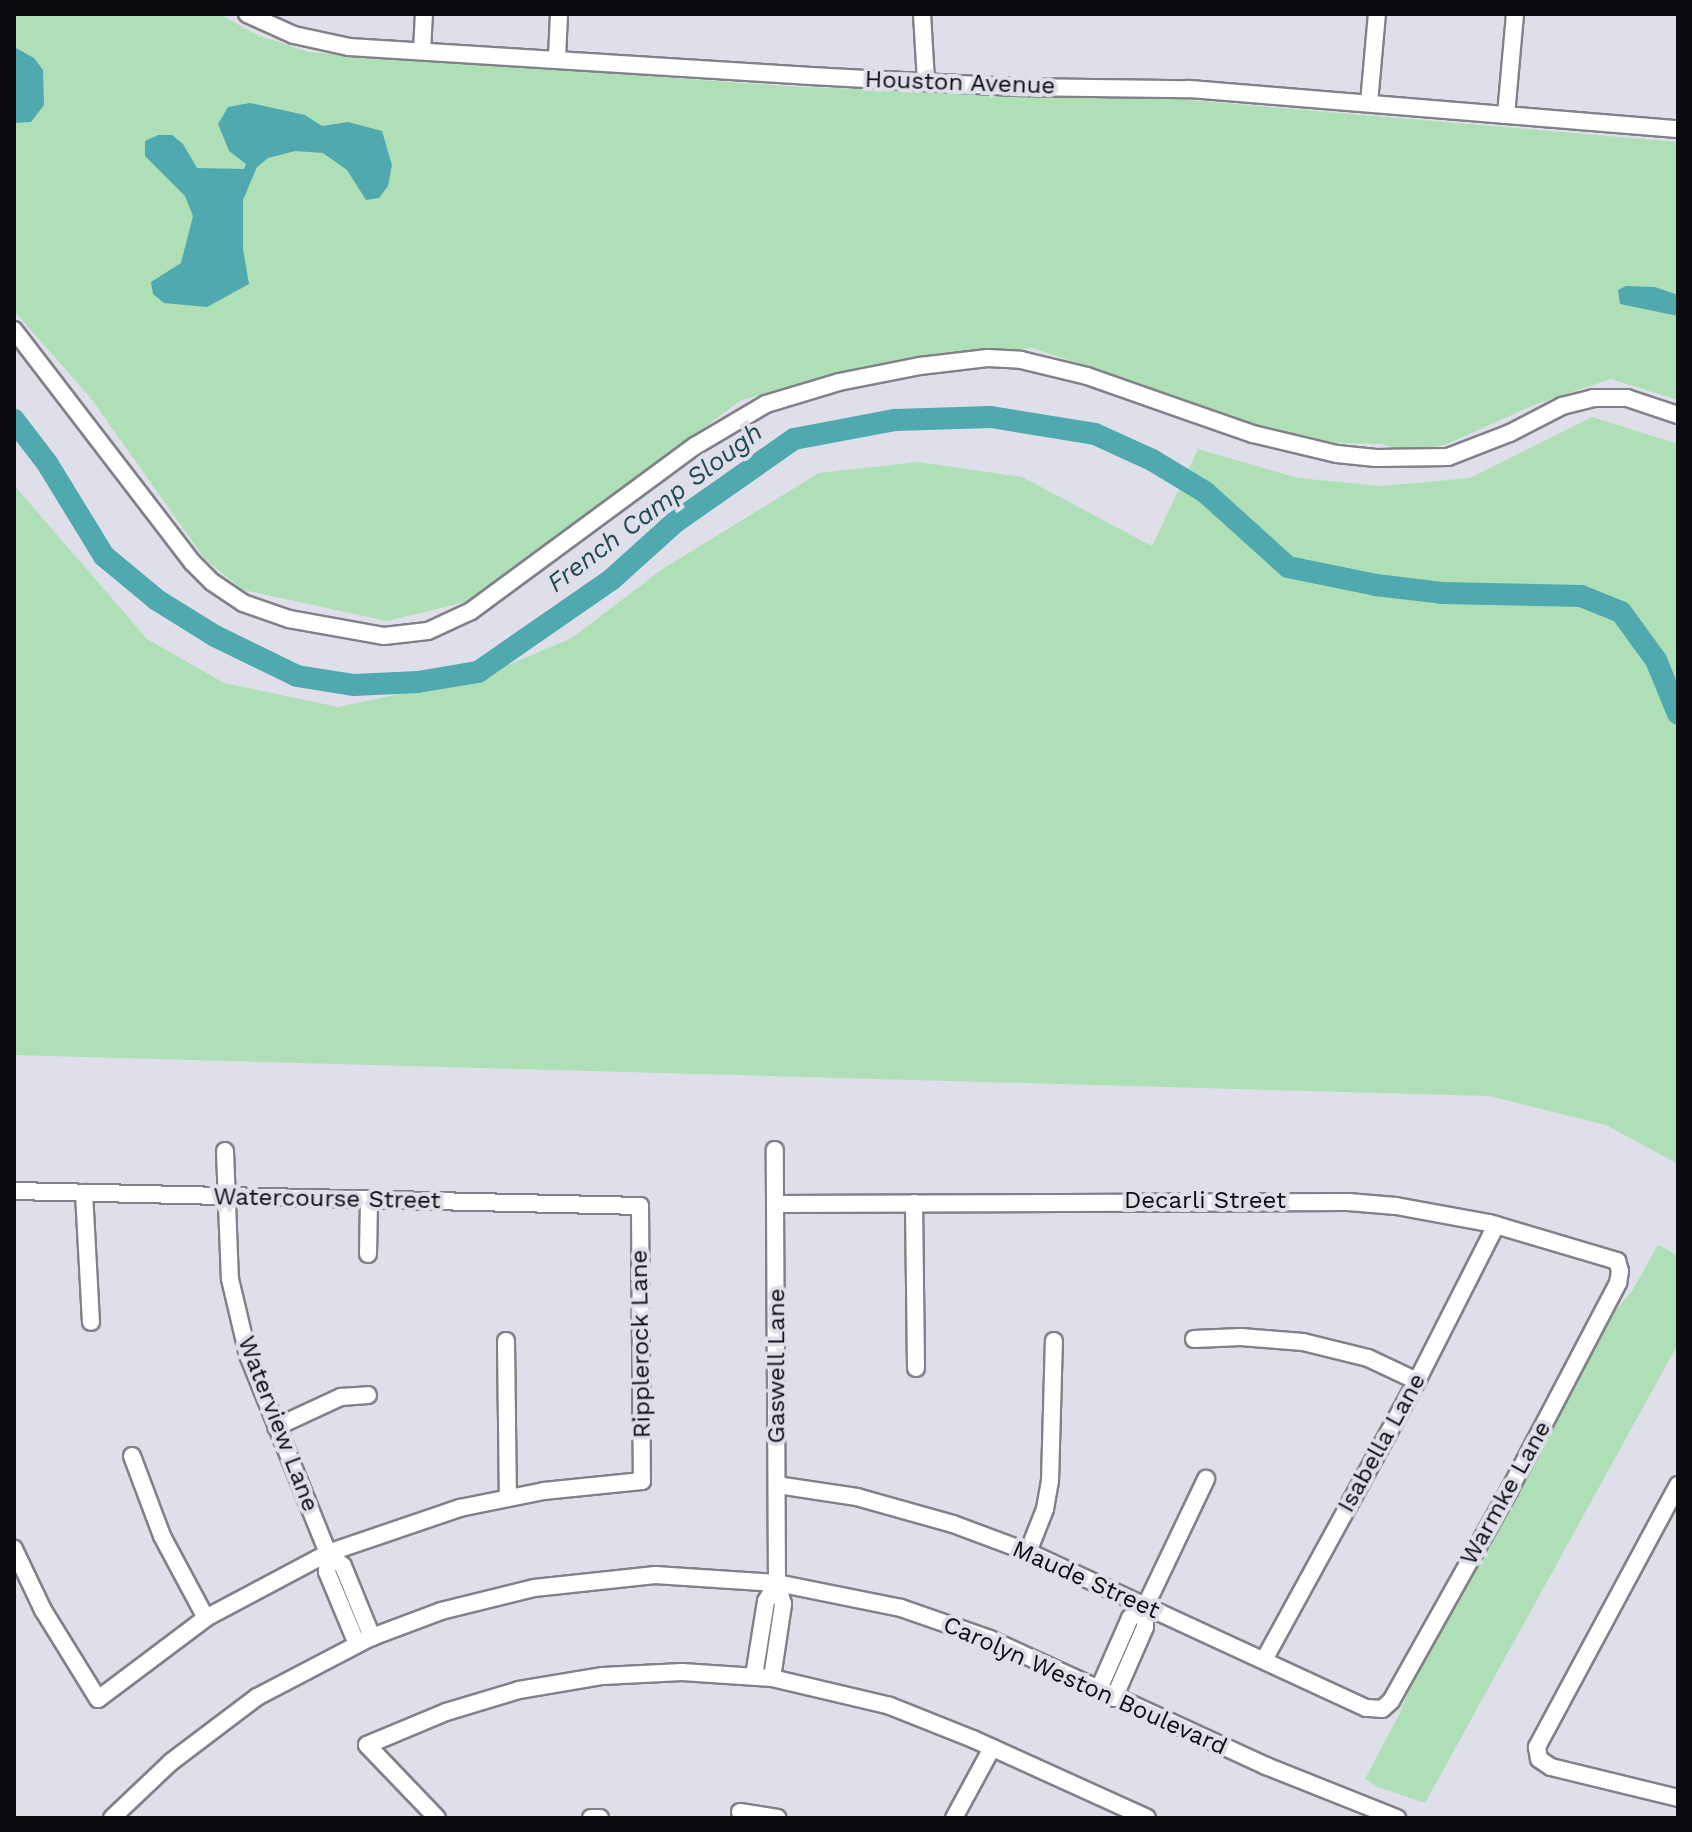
<!DOCTYPE html>
<style>
body{margin:0}
#map{position:relative;width:1692px;height:1832px;overflow:hidden;background:#dedfe9;font-family:"Work Sans",sans-serif}
div>[style]{position:absolute}
.green>*{inset:0;background:#afdfb6}
.water>*{inset:0;background:#51a9b0}
.river>*{height:22px;margin:-11px;padding:0 11px;transform-origin:11px;border-radius:11px;background:#51a9b0}
.roads{filter:drop-shadow(2px 0 #81818a) drop-shadow(-2px 0 #81818a) drop-shadow(0 2px #81818a) drop-shadow(0 -2px #81818a)}
.minor>*{height:16px;margin:-8px;padding:0 8px;transform-origin:8px;border-radius:8px;background:#fff}
span{translate:-50% -50%;white-space:nowrap;text-align:center;line-height:1.15;-webkit-text-stroke:8px #dedfe9;paint-order:stroke}
.street-label{font-size:24px;color:#0c0c10}
.water-label{font-size:26px;color:#224a4e;font-style:italic}
.frame{position:absolute;inset:0;border:16px solid #0c0c10;pointer-events:none}
</style>
<div id="map">
<div class="green">
<div style="clip-path:polygon(14px 14px,220px 14px,257px 35px,308px 52px,800px 87px,1177px 99px,1678px 142px,1678px 400px,1611px 379px,1534px 405px,1445px 445px,1407px 452px,1382px 444px,1307px 442px,1033px 348px,899px 359px,741px 400px,474px 600px,387px 621px,243px 590px,205px 559px,90px 397px,14px 311px)"></div>
<div style="clip-path:polygon(1592px 417px,1678px 444px,1678px 1164px,1606px 1125px,1489px 1096px,14px 1055px,14px 485px,147px 639px,224px 683px,338px 707px,477px 678px,572px 638px,661px 570px,819px 473px,918px 462px,1022px 477px,1152px 546px,1198px 449px,1298px 478px,1381px 486px,1470px 478px)"></div>
<div style="clip-path:polygon(1658px 1245px,1678px 1255px,1678px 1344px,1425px 1803px,1378px 1787px,1365px 1779px,1400px 1713px,1417px 1670px,1519px 1492px,1610px 1317px,1632px 1291px)"></div>
</div>
<div class="water">
<div style="clip-path:polygon(14px 47px,34px 58px,43px 70px,44px 105px,31px 122px,14px 123px)"></div>
<div style="clip-path:polygon(250px 103px,305px 115px,322px 126px,348px 122px,382px 131px,392px 165px,388px 186px,379px 198px,366px 200px,347px 170px,323px 153px,295px 151px,268px 158px,257px 167px,243px 200px,243px 249px,249px 284px,207px 307px,164px 303px,153px 294px,151px 282px,181px 263px,193px 216px,185px 196px,145px 156px,145px 141px,158px 135px,172px 135px,183px 144px,197px 168px,244px 169px,246px 164px,229px 151px,218px 124px,228px 107px)"></div>
<div style="clip-path:polygon(1626px 286px,1655px 287px,1678px 295px,1678px 316px,1620px 304px,1618px 290px)"></div>
</div>
<div class="river">
<div style="left:14px;top:420px;width:54px;rotate:52.5deg"></div>
<div style="left:47px;top:463px;width:109px;rotate:58.5deg"></div>
<div style="left:104px;top:556px;width:69px;rotate:39.7deg"></div>
<div style="left:157px;top:600px;width:68px;rotate:31.8deg"></div>
<div style="left:215px;top:636px;width:91px;rotate:26deg"></div>
<div style="left:297px;top:676px;width:58px;rotate:9deg"></div>
<div style="left:354px;top:685px;width:64px;rotate:-2.7deg"></div>
<div style="left:418px;top:682px;width:61px;rotate:-9.5deg"></div>
<div style="left:478px;top:672px;width:162px;rotate:-34.7deg"></div>
<div style="left:611px;top:580px;width:85px;rotate:-42.1deg"></div>
<div style="left:674px;top:523px;width:146px;rotate:-35deg"></div>
<div style="left:794px;top:439px;width:103px;rotate:-10.7deg"></div>
<div style="left:895px;top:420px;width:96px;rotate:-1.8deg"></div>
<div style="left:991px;top:417px;width:105px;rotate:9.3deg"></div>
<div style="left:1095px;top:434px;width:63px;rotate:24.5deg"></div>
<div style="left:1152px;top:460px;width:62px;rotate:31.1deg"></div>
<div style="left:1205px;top:492px;width:112px;rotate:42.1deg"></div>
<div style="left:1288px;top:567px;width:90px;rotate:11.6deg"></div>
<div style="left:1376px;top:585px;width:66px;rotate:6.9deg"></div>
<div style="left:1442px;top:593px;width:139px;rotate:1.2deg"></div>
<div style="left:1581px;top:596px;width:43px;rotate:21.8deg"></div>
<div style="left:1621px;top:612px;width:59px;rotate:53.9deg"></div>
<div style="left:1656px;top:660px;width:58px;rotate:67.8deg"></div>
</div>
<div class="roads">
<div class="minor">
<div style="left:247px;top:14px;width:51px;rotate:24.1deg"></div>
<div style="left:294px;top:35px;width:56px;rotate:12.3deg"></div>
<div style="left:349px;top:47px;width:463px;rotate:3.6deg"></div>
<div style="left:811px;top:76px;width:204px;rotate:3.1deg"></div>
<div style="left:1015px;top:87px;width:174px;rotate:0.7deg"></div>
<div style="left:1189px;top:89px;width:491px;rotate:4.7deg"></div>
<div style="left:922px;top:14px;width:68px;rotate:86.6deg"></div>
<div style="left:422px;top:51px;width:37px;rotate:-87deg"></div>
<div style="left:557px;top:57px;width:43px;rotate:-87.3deg"></div>
<div style="left:1369px;top:103px;width:89px;rotate:-84.9deg"></div>
<div style="left:1506px;top:115px;width:101px;rotate:-84.9deg"></div>
<div style="left:14px;top:330px;width:292px;rotate:52.5deg"></div>
<div style="left:192px;top:562px;width:28px;rotate:45deg"></div>
<div style="left:212px;top:582px;width:37px;rotate:34deg"></div>
<div style="left:243px;top:603px;width:49px;rotate:19.2deg"></div>
<div style="left:289px;top:619px;width:97px;rotate:10.1deg"></div>
<div style="left:384px;top:636px;width:44px;rotate:-6.5deg"></div>
<div style="left:428px;top:631px;width:47px;rotate:-24.9deg"></div>
<div style="left:471px;top:611px;width:278px;rotate:-36.4deg"></div>
<div style="left:695px;top:446px;width:82px;rotate:-30.6deg"></div>
<div style="left:766px;top:404px;width:76px;rotate:-16.8deg"></div>
<div style="left:839px;top:382px;width:83px;rotate:-11.2deg"></div>
<div style="left:920px;top:366px;width:68px;rotate:-6.7deg"></div>
<div style="left:988px;top:358px;width:33px;rotate:3deg"></div>
<div style="left:1021px;top:360px;width:68px;rotate:13.6deg"></div>
<div style="left:1087px;top:376px;width:176px;rotate:19.3deg"></div>
<div style="left:1253px;top:434px;width:86px;rotate:13.4deg"></div>
<div style="left:1337px;top:454px;width:39px;rotate:6deg"></div>
<div style="left:1376px;top:458px;width:72px;rotate:-0.8deg"></div>
<div style="left:1448px;top:457px;width:66px;rotate:-21.2deg"></div>
<div style="left:1510px;top:433px;width:59px;rotate:-27.4deg"></div>
<div style="left:1562px;top:406px;width:32px;rotate:-14deg"></div>
<div style="left:1593px;top:398px;width:34px"></div>
<div style="left:1627px;top:398px;width:54px;rotate:18.4deg"></div>
<div style="left:225px;top:1151px;width:128px;rotate:87.8deg"></div>
<div style="left:230px;top:1279px;width:78px;rotate:76.7deg"></div>
<div style="left:248px;top:1355px;width:214px;rotate:68deg"></div>
<div style="left:328px;top:1553px;width:20px;rotate:41deg"></div>
<div style="left:343px;top:1566px;width:77px;rotate:67.8deg"></div>
<div style="left:14px;top:1191px;width:626px;rotate:1.37deg"></div>
<div style="left:640px;top:1206px;width:275px;rotate:89.6deg"></div>
<div style="left:642px;top:1481px;width:99px;rotate:174.2deg"></div>
<div style="left:544px;top:1491px;width:86px;rotate:168.6deg"></div>
<div style="left:460px;top:1508px;width:139px;rotate:161.2deg"></div>
<div style="left:328px;top:1553px;width:138px;rotate:152deg"></div>
<div style="left:206px;top:1618px;width:135px;rotate:143.1deg"></div>
<div style="left:98px;top:1699px;width:105px;rotate:-121.7deg"></div>
<div style="left:43px;top:1610px;width:68px;rotate:-115.4deg"></div>
<div style="left:84px;top:1193px;width:129px;rotate:86.9deg"></div>
<div style="left:914px;top:1203px;width:165px;rotate:89.3deg"></div>
<div style="left:776px;top:1204px;width:572px;rotate:-0.2deg"></div>
<div style="left:1348px;top:1202px;width:48px;rotate:4.8deg"></div>
<div style="left:1396px;top:1206px;width:95px;rotate:10.4deg"></div>
<div style="left:1489px;top:1223px;width:134px;rotate:16.5deg"></div>
<div style="left:1617px;top:1261px;width:10px;rotate:73deg"></div>
<div style="left:1620px;top:1271px;width:12px;rotate:99deg"></div>
<div style="left:1618px;top:1283px;width:233px;rotate:117.7deg"></div>
<div style="left:1510px;top:1489px;width:243px;rotate:119.3deg"></div>
<div style="left:1391px;top:1701px;width:12px;rotate:138deg"></div>
<div style="left:1382px;top:1709px;width:16px;rotate:-176deg"></div>
<div style="left:1366px;top:1708px;width:372px;rotate:-155.2deg"></div>
<div style="left:1028px;top:1552px;width:80px;rotate:-159.5deg"></div>
<div style="left:953px;top:1524px;width:100px;rotate:-164.3deg"></div>
<div style="left:857px;top:1497px;width:80px;rotate:-171.4deg"></div>
<div style="left:368px;top:1254px;width:54px;rotate:-88.9deg"></div>
<div style="left:1194px;top:1339px;width:47px;rotate:-2.4deg"></div>
<div style="left:1241px;top:1337px;width:62px;rotate:4.6deg"></div>
<div style="left:1303px;top:1342px;width:67px;rotate:13.8deg"></div>
<div style="left:1368px;top:1358px;width:54px;rotate:25.1deg"></div>
<div style="left:506px;top:1341px;width:156px;rotate:89.3deg"></div>
<div style="left:276px;top:1427px;width:72px;rotate:-24.8deg"></div>
<div style="left:341px;top:1397px;width:27px;rotate:-4deg"></div>
<div style="left:132px;top:1456px;width:85px;rotate:69.4deg"></div>
<div style="left:162px;top:1536px;width:93px;rotate:61.8deg"></div>
<div style="left:1678px;top:1485px;width:298px;rotate:118.3deg"></div>
<div style="left:1537px;top:1747px;width:12px;rotate:81deg"></div>
<div style="left:1539px;top:1759px;width:14px;rotate:34deg"></div>
<div style="left:1551px;top:1767px;width:131px;rotate:13.7deg"></div>
<div style="left:1028px;top:1552px;width:46px;rotate:-68.4deg"></div>
<div style="left:1045px;top:1509px;width:28px;rotate:-80deg"></div>
<div style="left:1050px;top:1481px;width:140px;rotate:-88.4deg"></div>
<div style="left:328px;top:1553px;width:19px;rotate:93deg"></div>
<div style="left:327px;top:1572px;width:78px;rotate:67.4deg"></div>
<div style="left:1264px;top:1660px;width:318px;rotate:-61.3deg"></div>
<div style="left:1417px;top:1381px;width:175px;rotate:-63.1deg"></div>
<div style="left:754px;top:1676px;width:76px;rotate:-80.9deg"></div>
<div style="left:766px;top:1601px;width:21px;rotate:-59deg"></div>
<div style="left:772px;top:1678px;width:75px;rotate:-81.5deg"></div>
<div style="left:783px;top:1604px;width:22px;rotate:-106deg"></div>
<div style="left:777px;top:1583px;width:433px;rotate:-90.3deg"></div>
<div style="left:1098px;top:1691px;width:80px;rotate:-66.3deg"></div>
<div style="left:1130px;top:1618px;width:19px;rotate:-36deg"></div>
<div style="left:1114px;top:1698px;width:77px;rotate:-66.4deg"></div>
<div style="left:1145px;top:1627px;width:20px;rotate:-90deg"></div>
<div style="left:1145px;top:1607px;width:142px;rotate:-64.5deg"></div>
<div style="left:740px;top:1812px;width:38px;rotate:9deg"></div>
<div style="left:112px;top:1818px;width:81px;rotate:-43.5deg"></div>
<div style="left:171px;top:1762px;width:108px;rotate:-37.1deg"></div>
<div style="left:257px;top:1697px;width:130px;rotate:-27.6deg"></div>
<div style="left:372px;top:1637px;width:74px;rotate:-20.6deg"></div>
<div style="left:441px;top:1611px;width:96px;rotate:-13.9deg"></div>
<div style="left:534px;top:1588px;width:122px;rotate:-6.1deg"></div>
<div style="left:655px;top:1575px;width:122px;rotate:3.8deg"></div>
<div style="left:777px;top:1583px;width:126px;rotate:11.4deg"></div>
<div style="left:901px;top:1608px;width:94px;rotate:19.2deg"></div>
<div style="left:990px;top:1639px;width:304px;rotate:24.7deg"></div>
<div style="left:1266px;top:1766px;width:141px;rotate:21.7deg"></div>
<div style="left:437px;top:1818px;width:101px;rotate:-133.8deg"></div>
<div style="left:367px;top:1745px;width:86px;rotate:-22.7deg"></div>
<div style="left:446px;top:1712px;width:76px;rotate:-16.8deg"></div>
<div style="left:519px;top:1690px;width:85px;rotate:-9.5deg"></div>
<div style="left:603px;top:1676px;width:79px;rotate:-2.9deg"></div>
<div style="left:682px;top:1672px;width:90px;rotate:3.8deg"></div>
<div style="left:772px;top:1678px;width:121px;rotate:13.3deg"></div>
<div style="left:890px;top:1706px;width:89px;rotate:21.7deg"></div>
<div style="left:973px;top:1739px;width:191px;rotate:24.4deg"></div>
<div style="left:591px;top:1818px;width:9px"></div>
<div style="left:954px;top:1818px;width:80px;rotate:-61.5deg"></div>
</div>
</div>
<div class="street-label">
<span style="left:960px;top:83px;rotate:2deg">Houston Avenue</span>
<span style="left:327px;top:1199px;rotate:1deg">Watercourse Street</span>
<span style="left:1205px;top:1201px">Decarli Street</span>
<span style="left:641px;top:1344px;rotate:-91deg">Ripplerock Lane</span>
<span style="left:777px;top:1366px;rotate:-90deg">Gaswell Lane</span>
<span style="left:278px;top:1424px;rotate:69deg">Waterview Lane</span>
<span style="left:1382px;top:1443px;rotate:-61deg">Isabella Lane</span>
<span style="left:1506px;top:1493px;rotate:-61deg">Warmke Lane</span>
<span style="left:1086px;top:1580px;rotate:24deg">Maude Street</span>
<span style="left:1085px;top:1686px;rotate:24deg">Carolyn Weston Boulevard</span>
</div>
<div class="water-label">
<span style="left:655px;top:508px;rotate:-37deg">French Camp Slough</span>
</div>
<div class="frame"></div>
</div>
